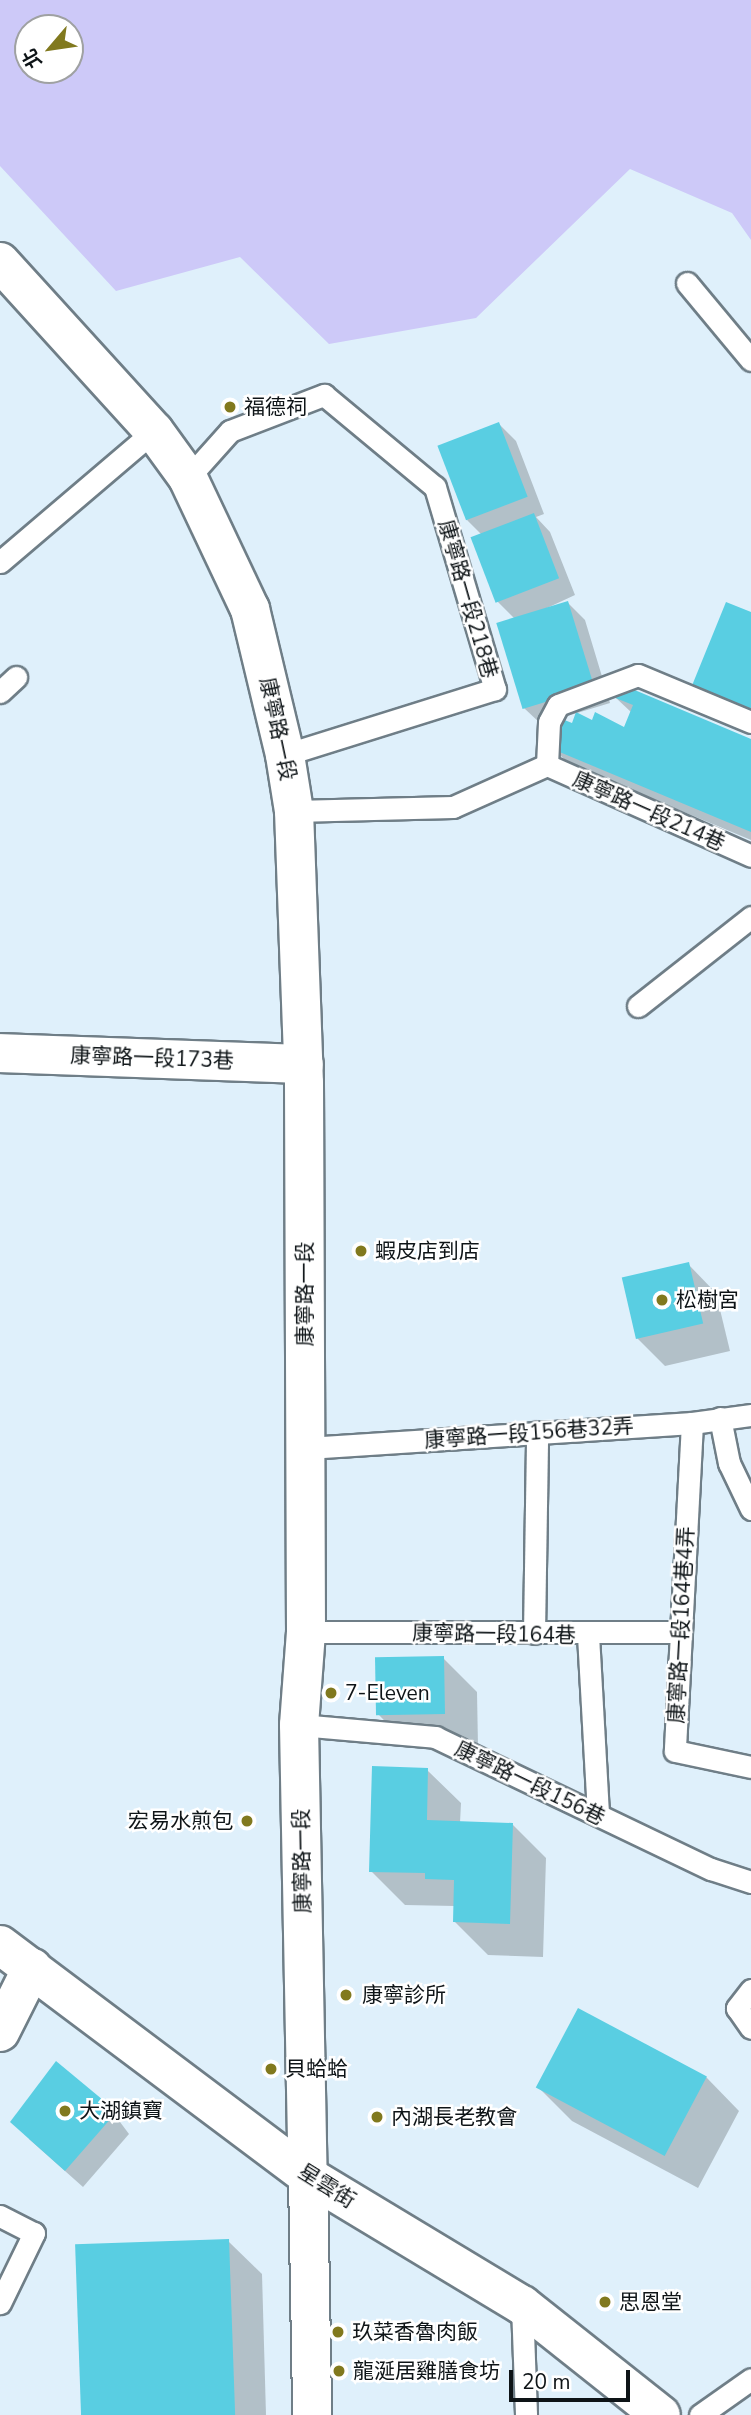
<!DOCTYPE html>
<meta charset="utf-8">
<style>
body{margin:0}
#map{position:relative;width:751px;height:2415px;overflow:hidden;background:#dff0fb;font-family:"Nunito Sans","Noto Sans TC",sans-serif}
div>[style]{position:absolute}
.green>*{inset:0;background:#cdc9f8}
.shadow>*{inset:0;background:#0003}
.building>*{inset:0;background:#59cee2;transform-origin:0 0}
.roads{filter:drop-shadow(2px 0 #6f7e87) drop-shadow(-2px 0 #6f7e87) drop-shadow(0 2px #6f7e87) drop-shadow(0 -2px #6f7e87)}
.service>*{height:21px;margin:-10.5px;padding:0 10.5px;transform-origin:10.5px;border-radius:10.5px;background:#fff}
.minor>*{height:38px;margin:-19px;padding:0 19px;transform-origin:19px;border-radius:19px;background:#fff}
.tertiary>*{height:38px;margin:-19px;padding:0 19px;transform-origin:19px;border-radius:19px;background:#fff}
.dots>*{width:19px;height:19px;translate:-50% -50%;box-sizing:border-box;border:4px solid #fff;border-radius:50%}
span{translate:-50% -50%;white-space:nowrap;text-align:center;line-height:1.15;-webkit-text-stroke:5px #fff;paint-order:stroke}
.poi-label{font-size:21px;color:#0e1417}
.left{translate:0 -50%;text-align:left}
.right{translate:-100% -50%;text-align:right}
.street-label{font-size:21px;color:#0e1417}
.north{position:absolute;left:14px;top:14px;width:70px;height:70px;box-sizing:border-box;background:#fff;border:2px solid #9fa1a2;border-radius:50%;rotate:241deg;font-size:19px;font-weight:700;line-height:28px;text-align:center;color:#0e1417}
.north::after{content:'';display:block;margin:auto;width:24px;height:32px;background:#81791e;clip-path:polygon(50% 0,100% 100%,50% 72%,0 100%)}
.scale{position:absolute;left:509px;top:2370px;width:121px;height:32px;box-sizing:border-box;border:4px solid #0e1417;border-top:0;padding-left:9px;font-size:21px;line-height:24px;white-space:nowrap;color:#0e1417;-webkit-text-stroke:5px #fff;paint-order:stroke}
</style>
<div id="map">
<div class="green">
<div style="clip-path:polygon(evenodd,0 0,751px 0,751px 240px,732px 213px,630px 169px,476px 318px,329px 344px,240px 257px,116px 291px,0 166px,0 0,28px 28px,70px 28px,70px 70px,28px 70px,28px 28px)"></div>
</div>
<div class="shadow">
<div style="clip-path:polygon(499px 424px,516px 441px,544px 514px,536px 517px,550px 532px,575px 595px,534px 614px,568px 603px,585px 620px,610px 703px,541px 724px,524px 708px,515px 619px,497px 601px,473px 538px,481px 534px,467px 520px)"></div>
<div style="clip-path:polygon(615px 697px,751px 741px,751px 840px,569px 764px,552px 747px,573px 725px,593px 722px,624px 730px,632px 713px)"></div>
<div style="clip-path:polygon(688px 1264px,716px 1293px,730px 1351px,665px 1366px,637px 1338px)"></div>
<div style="clip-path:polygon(443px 1658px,477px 1692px,478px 1747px,411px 1748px,378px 1714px)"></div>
<div style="clip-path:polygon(427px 1770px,461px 1803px,460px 1823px,513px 1825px,546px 1858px,543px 1957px,488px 1955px,454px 1921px,455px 1906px,405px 1905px,371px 1871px)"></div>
<div style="clip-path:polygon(706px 2077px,739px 2111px,698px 2188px,572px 2121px,538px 2087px)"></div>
<div style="clip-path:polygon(108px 2106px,129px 2134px,83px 2187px,29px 2139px)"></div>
<div style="clip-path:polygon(228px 2241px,262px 2274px,266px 2415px,83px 2415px)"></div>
</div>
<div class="building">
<div style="left:499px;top:422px;width:80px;height:66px;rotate:69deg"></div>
<div style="left:534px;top:513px;width:70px;height:68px;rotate:69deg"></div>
<div style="left:568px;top:601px;width:90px;height:75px;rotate:73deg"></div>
<div style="clip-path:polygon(726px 602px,751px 612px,751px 713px,691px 688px)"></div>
<div style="clip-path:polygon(618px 683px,751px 739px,751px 832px,550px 748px,562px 719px,572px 723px,576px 712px,592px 720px,595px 712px,624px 727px,633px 705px,613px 697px)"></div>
<div style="left:689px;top:1262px;width:63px;height:69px;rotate:77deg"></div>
<div style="left:444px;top:1656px;width:58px;height:69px;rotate:89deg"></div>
<div style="clip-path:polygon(372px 1766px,428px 1768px,427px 1820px,513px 1823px,510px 1924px,453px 1922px,454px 1880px,425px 1879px,425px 1873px,369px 1872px)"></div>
<div style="left:578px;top:2008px;width:146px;height:90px;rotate:28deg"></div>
<div style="clip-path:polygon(56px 2061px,109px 2105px,113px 2116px,65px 2171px,10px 2122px)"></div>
<div style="left:229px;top:2239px;width:176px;height:154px;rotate:88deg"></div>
</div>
<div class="roads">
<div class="service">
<div style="left:687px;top:283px;width:100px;rotate:50.3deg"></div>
<div style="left:188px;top:478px;width:63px;rotate:-48.2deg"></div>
<div style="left:230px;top:431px;width:101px;rotate:-21deg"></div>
<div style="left:324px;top:395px;width:144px;rotate:39.7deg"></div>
<div style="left:435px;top:487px;width:211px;rotate:73.5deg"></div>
<div style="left:495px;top:689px;width:220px;rotate:162.6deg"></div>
<div style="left:0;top:562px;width:202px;rotate:-40.4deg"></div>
<div style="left:0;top:692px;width:22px;rotate:-43deg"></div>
<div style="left:547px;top:765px;width:223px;rotate:24deg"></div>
<div style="left:294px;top:811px;width:159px;rotate:-1.4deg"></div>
<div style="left:453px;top:807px;width:103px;rotate:-24.1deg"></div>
<div style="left:547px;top:765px;width:43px;rotate:-87.3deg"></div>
<div style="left:549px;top:722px;width:19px;rotate:-62deg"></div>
<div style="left:558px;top:705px;width:85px;rotate:-20.6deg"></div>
<div style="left:638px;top:675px;width:122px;rotate:22.6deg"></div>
<div style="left:638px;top:1006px;width:144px;rotate:-38.2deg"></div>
<div style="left:720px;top:1418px;width:46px;rotate:78.7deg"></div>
<div style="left:729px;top:1463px;width:51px;rotate:64.4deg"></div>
<div style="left:692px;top:1423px;width:328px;rotate:93deg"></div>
<div style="left:675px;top:1751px;width:78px;rotate:11.9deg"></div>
<div style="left:307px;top:1448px;width:386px;rotate:-3.7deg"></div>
<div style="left:692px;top:1423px;width:60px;rotate:-7.7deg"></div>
<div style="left:306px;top:1632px;width:375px"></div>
<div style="left:534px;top:1633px;width:201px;rotate:-89.1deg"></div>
<div style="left:588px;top:1635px;width:180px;rotate:86.8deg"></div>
<div style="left:299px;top:1725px;width:137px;rotate:5deg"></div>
<div style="left:435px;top:1737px;width:306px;rotate:25.6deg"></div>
<div style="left:711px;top:1869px;width:42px;rotate:18deg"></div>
<div style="left:751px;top:1990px;width:23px;rotate:128deg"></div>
<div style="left:737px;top:2008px;width:24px;rotate:55deg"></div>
<div style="left:0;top:2216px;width:38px;rotate:27deg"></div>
<div style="left:34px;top:2233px;width:78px;rotate:115.9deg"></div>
<div style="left:522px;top:2305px;width:110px;rotate:87.9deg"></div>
<div style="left:700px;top:2415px;width:62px;rotate:-35.2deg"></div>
</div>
<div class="minor">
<div style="left:0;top:1053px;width:304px;rotate:2.1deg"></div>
<div style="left:0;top:1945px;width:385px;rotate:36.9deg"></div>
<div style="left:308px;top:2176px;width:239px;rotate:89deg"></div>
<div style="left:0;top:2032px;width:72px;rotate:-63.4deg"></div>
</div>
<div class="tertiary">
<div style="left:0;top:262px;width:229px;rotate:47.7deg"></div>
<div style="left:154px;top:431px;width:58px;rotate:54.1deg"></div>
<div style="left:188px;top:478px;width:145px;rotate:64.7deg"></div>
<div style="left:250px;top:609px;width:150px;rotate:76.5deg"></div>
<div style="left:285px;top:755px;width:57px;rotate:80.9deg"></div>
<div style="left:294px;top:811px;width:272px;rotate:87.9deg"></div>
<div style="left:304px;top:1083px;width:549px;rotate:89.79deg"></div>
<div style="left:306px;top:1632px;width:93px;rotate:94.3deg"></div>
<div style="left:299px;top:1725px;width:451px;rotate:88.9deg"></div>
<div style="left:308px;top:2176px;width:250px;rotate:31.1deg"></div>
<div style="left:522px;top:2305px;width:177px;rotate:38.4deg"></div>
</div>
</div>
<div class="dots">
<div style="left:230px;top:407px;background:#81791e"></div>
<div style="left:361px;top:1251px;background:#81791e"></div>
<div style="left:662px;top:1300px;background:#81791e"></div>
<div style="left:331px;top:1693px;background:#81791e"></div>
<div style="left:247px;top:1821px;background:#81791e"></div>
<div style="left:346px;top:1995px;background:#81791e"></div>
<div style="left:271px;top:2069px;background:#81791e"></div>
<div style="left:65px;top:2111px;background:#81791e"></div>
<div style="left:377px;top:2117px;background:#81791e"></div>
<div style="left:605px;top:2302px;background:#81791e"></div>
<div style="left:338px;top:2332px;background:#81791e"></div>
<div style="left:339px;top:2371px;background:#81791e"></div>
</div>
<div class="poi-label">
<span class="left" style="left:244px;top:407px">福德祠</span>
<span class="left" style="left:375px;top:1251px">蝦皮店到店</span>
<span class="left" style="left:676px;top:1300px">松樹宮</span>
<span class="left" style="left:345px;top:1693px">7-Eleven</span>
<span class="right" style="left:233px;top:1821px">宏易水煎包</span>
<span class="left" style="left:362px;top:1995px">康寧診所</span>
<span class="left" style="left:285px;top:2069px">貝蛤蛤</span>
<span class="left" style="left:79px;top:2111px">大湖鎮寶</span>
<span class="left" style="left:391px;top:2117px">內湖長老教會</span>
<span class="left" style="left:619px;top:2302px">思恩堂</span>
<span class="left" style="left:352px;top:2332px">玖菜香魯肉飯</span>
<span class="left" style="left:353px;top:2371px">龍涎居雞膳食坊</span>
</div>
<div class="street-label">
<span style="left:468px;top:599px;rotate:74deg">康寧路一段218巷</span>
<span style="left:278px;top:729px;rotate:78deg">康寧路一段</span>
<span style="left:649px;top:811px;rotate:24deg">康寧路一段214巷</span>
<span style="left:152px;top:1058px;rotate:2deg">康寧路一段173巷</span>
<span style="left:305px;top:1294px;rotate:-90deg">康寧路一段</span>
<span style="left:529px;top:1433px;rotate:-4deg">康寧路一段156巷32弄</span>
<span style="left:681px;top:1625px;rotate:-87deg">康寧路一段164巷4弄</span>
<span style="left:494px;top:1634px;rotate:1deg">康寧路一段164巷</span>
<span style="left:530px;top:1783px;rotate:26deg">康寧路一段156巷</span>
<span style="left:302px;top:1861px;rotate:-91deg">康寧路一段</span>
<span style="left:327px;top:2186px;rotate:32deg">星雲街</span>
</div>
<div class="north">北</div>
<div class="scale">20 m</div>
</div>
